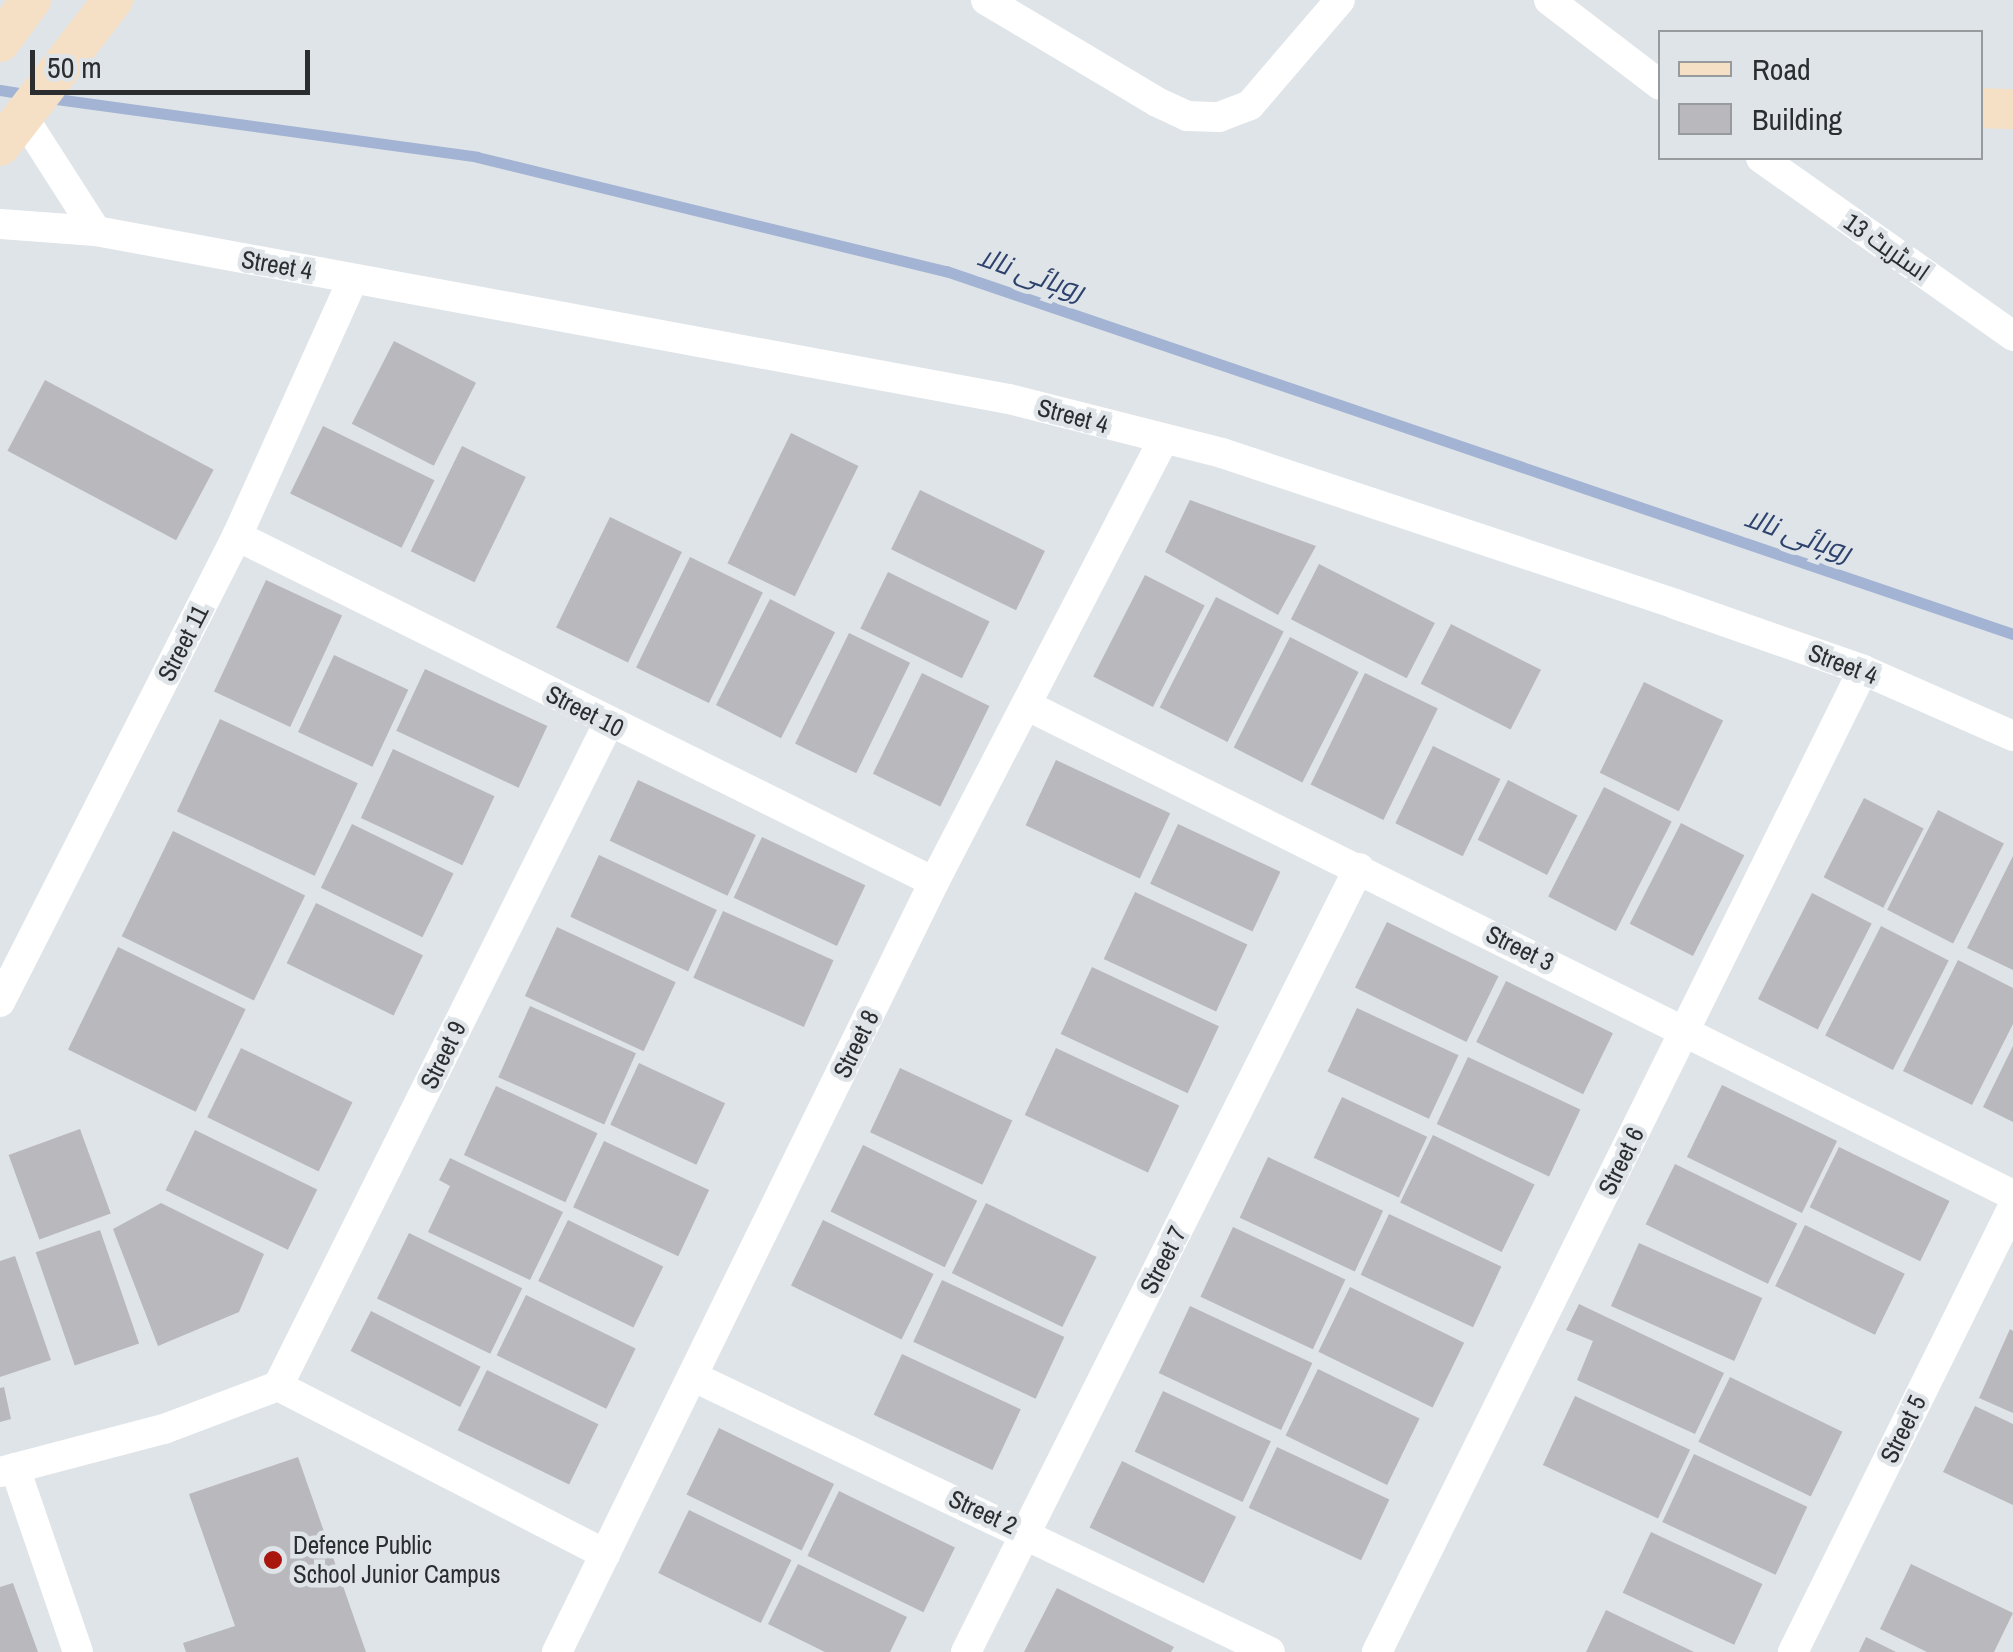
<!DOCTYPE html>
<meta charset="utf-8">
<style>
body{margin:0}
#map{position:relative;width:2013px;height:1652px;overflow:hidden;background:#dfe4e8;font-family:"Archivo Narrow",Cairo,sans-serif}
div>[style]{position:absolute}
.stream>*{height:11px;margin:-5.5px;padding:0 5.5px;transform-origin:5.5px;border-radius:5.5px;background:#a3b3d3}
.building>*{inset:0;background:#b8b8bd;transform-origin:0 0}
.street>*{height:30px;margin:-15px;padding:0 15px;transform-origin:15px;border-radius:15px;background:#fff}
.secondary>*{height:40px;margin:-20px;padding:0 20px;transform-origin:20px;border-radius:20px;background:#f5e0c5}
.dots>*{width:28px;height:28px;translate:-50% -50%;box-sizing:border-box;border:5px solid #dfe4e8;border-radius:50%}
span{translate:-50% -50%;white-space:nowrap;text-align:center;line-height:1.15;-webkit-text-stroke:9px #dfe4e8;paint-order:stroke}
.street-label{font-size:25px;color:#2b2d2f}
.poi-label{font-size:25px;color:#2b2d2f}
.left{translate:0 -50%;text-align:left}
.water-label{font-size:28px;color:#2e426e;font-style:italic}
.legend{position:absolute;left:1658px;top:30px;width:325px;height:130px;box-sizing:border-box;background:#dfe4e8;border:2px solid #979b9e;margin:0;padding:12px 18px;list-style:none;font-size:30px;color:#2b2d2f}
.legend li{display:flex;align-items:center;gap:20px;height:50px}
.legend b{width:50px;border:2px solid #979b9e}
.scale{position:absolute;left:30px;top:50px;width:280px;height:45px;box-sizing:border-box;border:5px solid #2b2d2f;border-top:0;padding-left:12px;font-size:30px;line-height:35px;white-space:nowrap;color:#2b2d2f;-webkit-text-stroke:8px #dfe4e8;paint-order:stroke}
</style>
<div id="map">
<div class="stream">
<div style="left:0;top:90px;width:30px;rotate:9deg"></div>
<div style="left:49px;top:98px;width:432px;rotate:7.8deg"></div>
<div style="left:477px;top:157px;width:483px;rotate:13.7deg"></div>
<div style="left:946px;top:271px;width:1127px;rotate:18.79deg"></div>
</div>
<div class="building">
<div style="left:394px;top:341px;width:92px;height:93px;rotate:27deg"></div>
<div style="left:45px;top:380px;width:191px;height:80px;rotate:28deg"></div>
<div style="left:323px;top:426px;width:124px;height:75px;rotate:26deg"></div>
<div style="left:791px;top:433px;width:75px;height:145px;rotate:26deg"></div>
<div style="left:462px;top:446px;width:71px;height:117px;rotate:26deg"></div>
<div style="left:920px;top:490px;width:139px;height:66px;rotate:26deg"></div>
<div style="clip-path:polygon(1190px 500px,1316px 546px,1278px 615px,1165px 552px)"></div>
<div style="left:610px;top:517px;width:80px;height:123px;rotate:26deg"></div>
<div style="left:690px;top:557px;width:81px;height:123px;rotate:26deg"></div>
<div style="left:1319px;top:564px;width:130px;height:62px;rotate:27deg"></div>
<div style="left:888px;top:572px;width:113px;height:63px;rotate:26deg"></div>
<div style="left:1145px;top:575px;width:67px;height:114px;rotate:27deg"></div>
<div style="left:266px;top:580px;width:84px;height:123px;rotate:25deg"></div>
<div style="left:1216px;top:597px;width:76px;height:124px;rotate:27deg"></div>
<div style="left:770px;top:599px;width:73px;height:119px;rotate:27deg"></div>
<div style="left:1451px;top:624px;width:101px;height:67px;rotate:27deg"></div>
<div style="left:849px;top:633px;width:68px;height:123px;rotate:26deg"></div>
<div style="left:1290px;top:637px;width:77px;height:124px;rotate:27deg"></div>
<div style="left:334px;top:655px;width:82px;height:85px;rotate:25deg"></div>
<div style="left:425px;top:669px;width:135px;height:68px;rotate:25deg"></div>
<div style="left:922px;top:673px;width:75px;height:112px;rotate:26deg"></div>
<div style="left:1365px;top:673px;width:81px;height:124px;rotate:26deg"></div>
<div style="left:1644px;top:682px;width:88px;height:101px;rotate:26deg"></div>
<div style="left:220px;top:719px;width:152px;height:102px;rotate:25deg"></div>
<div style="left:1433px;top:746px;width:75px;height:86px;rotate:26deg"></div>
<div style="left:393px;top:749px;width:112px;height:76px;rotate:25deg"></div>
<div style="left:1056px;top:760px;width:126px;height:72px;rotate:25deg"></div>
<div style="left:638px;top:780px;width:130px;height:67px;rotate:25deg"></div>
<div style="left:1508px;top:780px;width:78px;height:67px;rotate:27deg"></div>
<div style="left:1604px;top:787px;width:76px;height:123px;rotate:27deg"></div>
<div style="left:1864px;top:798px;width:67px;height:89px;rotate:27deg"></div>
<div style="left:1938px;top:810px;width:74px;height:112px;rotate:27deg"></div>
<div style="left:1681px;top:823px;width:71px;height:113px;rotate:27deg"></div>
<div style="left:352px;top:824px;width:113px;height:71px;rotate:26deg"></div>
<div style="left:1178px;top:824px;width:113px;height:66px;rotate:25deg"></div>
<div style="left:173px;top:831px;width:147px;height:117px;rotate:26deg"></div>
<div style="left:762px;top:837px;width:114px;height:67px;rotate:25deg"></div>
<div style="left:599px;top:855px;width:130px;height:68px;rotate:25deg"></div>
<div style="clip-path:polygon(2013px 856px,2013px 970px,1967px 948px)"></div>
<div style="left:1135px;top:892px;width:124px;height:74px;rotate:25deg"></div>
<div style="left:1812px;top:893px;width:67px;height:119px;rotate:27deg"></div>
<div style="left:316px;top:903px;width:119px;height:67px;rotate:26deg"></div>
<div style="left:723px;top:911px;width:121px;height:73px;rotate:24deg"></div>
<div style="left:1387px;top:922px;width:124px;height:73px;rotate:26deg"></div>
<div style="left:1881px;top:926px;width:76px;height:123px;rotate:27deg"></div>
<div style="left:557px;top:927px;width:131px;height:76px;rotate:25deg"></div>
<div style="left:118px;top:947px;width:142px;height:114px;rotate:26deg"></div>
<div style="clip-path:polygon(1958px 960px,2013px 988px,2013px 1024px,1972px 1105px,1903px 1071px)"></div>
<div style="left:1092px;top:967px;width:140px;height:74px;rotate:25deg"></div>
<div style="left:1506px;top:981px;width:119px;height:68px;rotate:26deg"></div>
<div style="left:530px;top:1006px;width:116px;height:78px;rotate:24deg"></div>
<div style="left:1357px;top:1008px;width:112px;height:70px;rotate:25deg"></div>
<div style="clip-path:polygon(2013px 1046px,2013px 1122px,1983px 1107px)"></div>
<div style="left:241px;top:1048px;width:124px;height:77px;rotate:26deg"></div>
<div style="left:1056px;top:1048px;width:136px;height:74px;rotate:25deg"></div>
<div style="left:1468px;top:1057px;width:124px;height:74px;rotate:25deg"></div>
<div style="left:639px;top:1063px;width:95px;height:68px;rotate:25deg"></div>
<div style="left:900px;top:1068px;width:124px;height:71px;rotate:25deg"></div>
<div style="left:1722px;top:1085px;width:128px;height:80px;rotate:26deg"></div>
<div style="left:496px;top:1086px;width:112px;height:76px;rotate:25deg"></div>
<div style="left:1342px;top:1097px;width:94px;height:67px;rotate:25deg"></div>
<div style="left:80px;top:1129px;width:90px;height:76px;rotate:70deg"></div>
<div style="left:195px;top:1130px;width:136px;height:67px;rotate:26deg"></div>
<div style="left:1433px;top:1135px;width:113px;height:75px;rotate:26deg"></div>
<div style="left:604px;top:1141px;width:116px;height:73px;rotate:25deg"></div>
<div style="left:863px;top:1145px;width:127px;height:74px;rotate:26deg"></div>
<div style="left:1839px;top:1147px;width:123px;height:67px;rotate:26deg"></div>
<div style="left:1268px;top:1157px;width:127px;height:67px;rotate:25deg"></div>
<div style="clip-path:polygon(450px 1158px,563px 1212px,530px 1280px,428px 1232px,450px 1186px,439px 1180px)"></div>
<div style="left:1675px;top:1164px;width:136px;height:67px;rotate:26deg"></div>
<div style="clip-path:polygon(161px 1203px,264px 1254px,239px 1312px,158px 1346px,113px 1229px)"></div>
<div style="left:986px;top:1203px;width:123px;height:78px;rotate:26deg"></div>
<div style="left:1389px;top:1214px;width:124px;height:67px;rotate:25deg"></div>
<div style="left:568px;top:1220px;width:106px;height:68px;rotate:26deg"></div>
<div style="left:823px;top:1220px;width:123px;height:73px;rotate:26deg"></div>
<div style="left:1805px;top:1225px;width:111px;height:68px;rotate:26deg"></div>
<div style="left:1233px;top:1227px;width:124px;height:77px;rotate:25deg"></div>
<div style="left:100px;top:1230px;width:120px;height:68px;rotate:71deg"></div>
<div style="left:409px;top:1233px;width:126px;height:73px;rotate:26deg"></div>
<div style="left:1639px;top:1243px;width:135px;height:69px;rotate:24deg"></div>
<div style="clip-path:polygon(15px 1256px,51px 1360px,0 1377px,0 1261px)"></div>
<div style="left:942px;top:1280px;width:135px;height:68px;rotate:25deg"></div>
<div style="left:1350px;top:1287px;width:127px;height:72px;rotate:26deg"></div>
<div style="left:526px;top:1295px;width:122px;height:67px;rotate:26deg"></div>
<div style="clip-path:polygon(1579px 1304px,1724px 1373px,1695px 1434px,1577px 1380px,1593px 1341px,1566px 1330px)"></div>
<div style="left:1190px;top:1306px;width:135px;height:74px;rotate:25deg"></div>
<div style="left:371px;top:1311px;width:123px;height:45px;rotate:27deg"></div>
<div style="clip-path:polygon(2010px 1329px,2013px 1331px,2013px 1413px,1979px 1398px)"></div>
<div style="left:902px;top:1354px;width:131px;height:67px;rotate:25deg"></div>
<div style="left:1318px;top:1369px;width:113px;height:74px;rotate:26deg"></div>
<div style="left:487px;top:1370px;width:124px;height:67px;rotate:26deg"></div>
<div style="left:1730px;top:1377px;width:125px;height:72px;rotate:26deg"></div>
<div style="clip-path:polygon(4px 1387px,11px 1419px,0 1422px,0 1388px)"></div>
<div style="left:1163px;top:1391px;width:119px;height:67px;rotate:25deg"></div>
<div style="left:1575px;top:1396px;width:127px;height:76px;rotate:25deg"></div>
<div style="clip-path:polygon(1975px 1406px,2013px 1424px,2013px 1505px,1943px 1472px)"></div>
<div style="left:719px;top:1428px;width:128px;height:74px;rotate:26deg"></div>
<div style="left:1277px;top:1447px;width:124px;height:67px;rotate:25deg"></div>
<div style="left:1694px;top:1454px;width:125px;height:75px;rotate:25deg"></div>
<div style="clip-path:polygon(298px 1457px,366px 1652px,186px 1652px,183px 1643px,235px 1626px,189px 1494px)"></div>
<div style="left:1122px;top:1461px;width:127px;height:74px;rotate:26deg"></div>
<div style="left:839px;top:1491px;width:129px;height:72px;rotate:26deg"></div>
<div style="left:689px;top:1510px;width:114px;height:70px;rotate:26deg"></div>
<div style="left:1651px;top:1532px;width:123px;height:67px;rotate:25deg"></div>
<div style="clip-path:polygon(798px 1564px,907px 1617px,890px 1652px,825px 1652px,768px 1624px)"></div>
<div style="clip-path:polygon(1911px 1564px,2013px 1613px,1994px 1652px,1927px 1652px,1880px 1629px)"></div>
<div style="clip-path:polygon(13px 1583px,38px 1652px,0 1652px,0 1587px)"></div>
<div style="clip-path:polygon(1057px 1588px,1174px 1647px,1171px 1652px,1024px 1652px)"></div>
<div style="clip-path:polygon(1606px 1610px,1694px 1652px,1586px 1652px)"></div>
<div style="clip-path:polygon(1866px 1637px,1896px 1652px,1859px 1652px)"></div>
</div>
<div class="street">
<div style="left:986px;top:0;width:199px;rotate:30.8deg"></div>
<div style="left:1157px;top:102px;width:33px;rotate:25deg"></div>
<div style="left:1187px;top:116px;width:32px;rotate:2deg"></div>
<div style="left:1219px;top:117px;width:33px;rotate:-21deg"></div>
<div style="left:1250px;top:105px;width:138px;rotate:-49.4deg"></div>
<div style="left:1549px;top:0;width:140px;rotate:37.4deg"></div>
<div style="left:25px;top:120px;width:132px;rotate:57.4deg"></div>
<div style="left:1761px;top:158px;width:309px;rotate:35.2deg"></div>
<div style="left:0;top:224px;width:96px;rotate:4.2deg"></div>
<div style="left:96px;top:231px;width:928px;rotate:10.43deg"></div>
<div style="left:1009px;top:399px;width:220px;rotate:14.2deg"></div>
<div style="left:1222px;top:453px;width:478px;rotate:18.4deg"></div>
<div style="left:1675px;top:604px;width:199px;rotate:19.3deg"></div>
<div style="left:1863px;top:670px;width:164px;rotate:23.7deg"></div>
<div style="left:237px;top:536px;width:778px;rotate:26.4deg"></div>
<div style="left:1026px;top:705px;width:1102px;rotate:26.4deg"></div>
<div style="left:0;top:1002px;width:523px;rotate:-63.04deg"></div>
<div style="left:237px;top:536px;width:282px;rotate:-65.7deg"></div>
<div style="left:694px;top:1377px;width:638px;rotate:25.52deg"></div>
<div style="left:278px;top:1386px;width:740px;rotate:-63.5deg"></div>
<div style="left:15px;top:1468px;width:194px;rotate:71.1deg"></div>
<div style="left:0;top:1472px;width:170px;rotate:-14.7deg"></div>
<div style="left:164px;top:1429px;width:122px;rotate:-20.7deg"></div>
<div style="left:278px;top:1386px;width:368px;rotate:27.2deg"></div>
<div style="left:557px;top:1652px;width:857px;rotate:-63.91deg"></div>
<div style="left:934px;top:882px;width:498px;rotate:-62.6deg"></div>
<div style="left:966px;top:1652px;width:877px;rotate:-63.38deg"></div>
<div style="left:1377px;top:1652px;width:1096px;rotate:-63.67deg"></div>
<div style="left:1793px;top:1652px;width:497px;rotate:-63.7deg"></div>
</div>
<div class="secondary">
<div style="left:0;top:42px;width:52px;rotate:-53.6deg"></div>
<div style="left:1980px;top:108px;width:33px;rotate:2deg"></div>
<div style="left:0;top:146px;width:185px;rotate:-52.3deg"></div>
</div>
<div class="dots">
<div style="left:273px;top:1560px;background:#a9160e"></div>
</div>
<div class="street-label">
<span style="left:1887px;top:247px;rotate:35deg">اسٹریٹ 13</span>
<span style="left:277px;top:265px;rotate:10deg">Street 4</span>
<span style="left:1073px;top:416px;rotate:15deg">Street 4</span>
<span style="left:183px;top:643px;rotate:-63deg">Street 11</span>
<span style="left:1843px;top:664px;rotate:21deg">Street 4</span>
<span style="left:585px;top:711px;rotate:27deg">Street 10</span>
<span style="left:1520px;top:948px;rotate:26deg">Street 3</span>
<span style="left:856px;top:1044px;rotate:-64deg">Street 8</span>
<span style="left:443px;top:1055px;rotate:-64deg">Street 9</span>
<span style="left:1621px;top:1161px;rotate:-64deg">Street 6</span>
<span style="left:1163px;top:1260px;rotate:-63deg">Street 7</span>
<span style="left:1903px;top:1429px;rotate:-64deg">Street 5</span>
<span style="left:983px;top:1512px;rotate:25deg">Street 2</span>
</div>
<div class="poi-label">
<span class="left" style="left:293px;top:1560px">Defence Public<br>School Junior Campus</span>
</div>
<div class="water-label">
<span style="left:1031px;top:273px;rotate:19deg">روہائی نالا</span>
<span style="left:1798px;top:534px;rotate:19deg">روہائی نالا</span>
</div>
<ul class="legend">
<li><b style="height:12px;background:#f5e0c5"></b>Road</li>
<li><b style="height:28px;background:#b8b8bd"></b>Building</li>
</ul>
<div class="scale">50 m</div>
</div>
